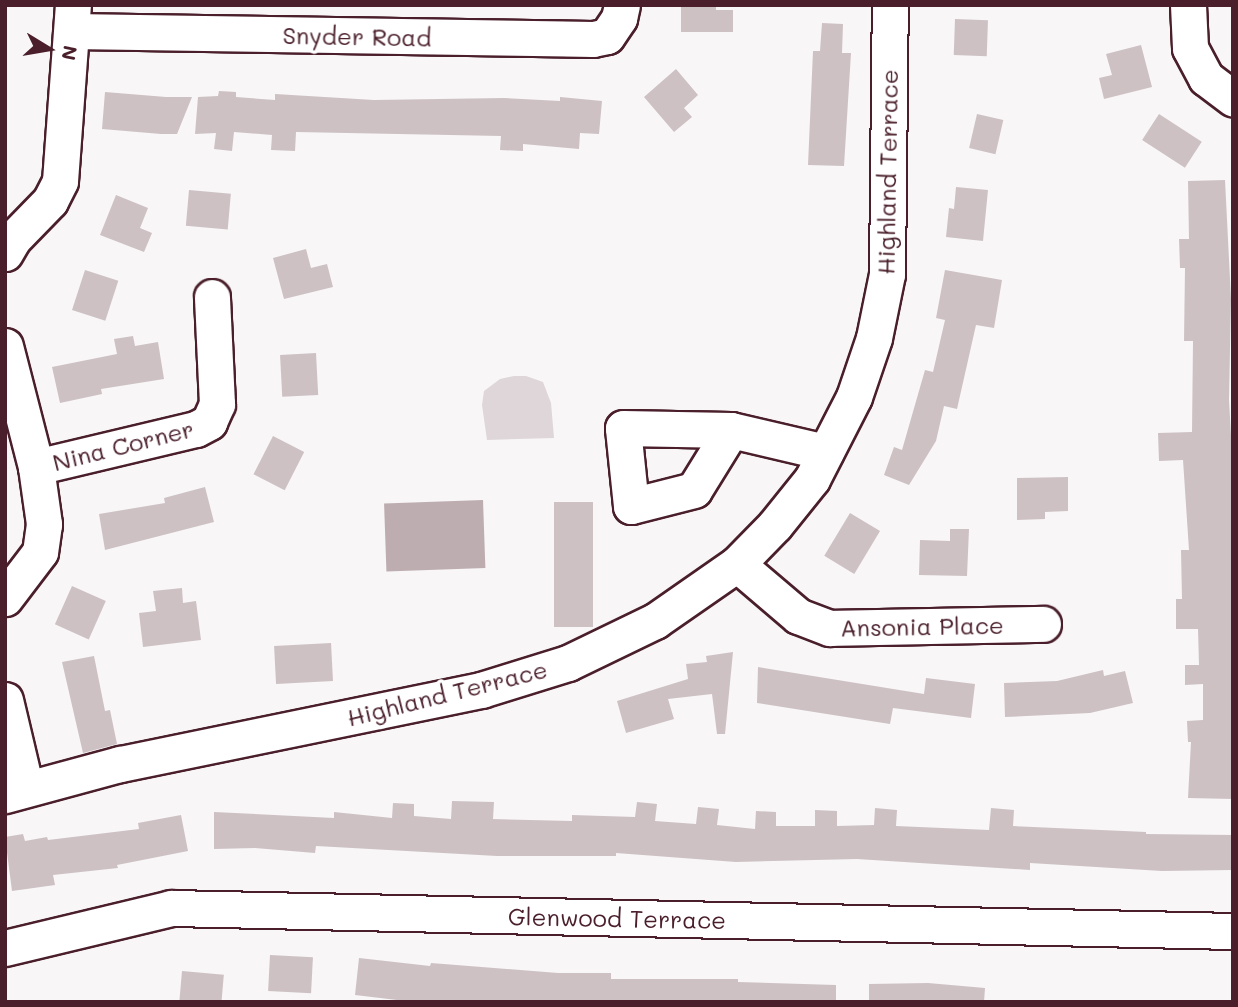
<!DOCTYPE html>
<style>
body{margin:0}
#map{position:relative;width:1238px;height:1007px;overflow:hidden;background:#f8f6f7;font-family:Mali,sans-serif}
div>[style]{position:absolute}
.green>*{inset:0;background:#ded6d9}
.water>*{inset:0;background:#bdadb0;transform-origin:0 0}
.building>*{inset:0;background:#cdc1c4;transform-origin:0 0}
.roads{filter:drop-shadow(2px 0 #4a1f2b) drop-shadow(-2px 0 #4a1f2b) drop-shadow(0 2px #4a1f2b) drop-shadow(0 -2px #4a1f2b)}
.minor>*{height:35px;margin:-17.5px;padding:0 17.5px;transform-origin:17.5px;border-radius:17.5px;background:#fff}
span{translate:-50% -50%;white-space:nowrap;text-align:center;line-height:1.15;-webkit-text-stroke:7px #fff;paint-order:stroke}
.street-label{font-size:24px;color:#4a1f2b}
.frame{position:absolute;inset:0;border:7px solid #4a1f2b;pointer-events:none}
.north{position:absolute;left:14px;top:14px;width:70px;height:70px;-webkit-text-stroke:5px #fff;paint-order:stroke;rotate:101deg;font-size:19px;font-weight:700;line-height:28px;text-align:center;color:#4a1f2b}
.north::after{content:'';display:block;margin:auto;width:24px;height:32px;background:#4a1f2b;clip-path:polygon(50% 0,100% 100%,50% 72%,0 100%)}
</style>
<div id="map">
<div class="green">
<div style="clip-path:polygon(514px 376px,526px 376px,543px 382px,551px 403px,554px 438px,487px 440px,482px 405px,484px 391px,500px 379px)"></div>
</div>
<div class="water">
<div style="left:483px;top:500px;width:68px;height:99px;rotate:88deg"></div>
</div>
<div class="building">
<div style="clip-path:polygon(681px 5px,716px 5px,716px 10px,733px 10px,733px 32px,681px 32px)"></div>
<div style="left:955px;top:19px;width:33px;height:36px;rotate:2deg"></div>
<div style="clip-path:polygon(822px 23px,843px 24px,842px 53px,851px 53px,844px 166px,808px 165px,813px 51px,820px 51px)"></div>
<div style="clip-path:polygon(1141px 45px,1152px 87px,1104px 99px,1099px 78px,1112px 75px,1106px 54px)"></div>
<div style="clip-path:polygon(676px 69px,698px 95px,684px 108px,692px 117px,674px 132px,644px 97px)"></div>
<div style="clip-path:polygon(219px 91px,236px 92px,236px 97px,275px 100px,275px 94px,374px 100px,504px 98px,560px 101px,560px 97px,602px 101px,599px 134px,580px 133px,579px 149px,523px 144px,523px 151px,500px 150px,501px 136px,296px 132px,295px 151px,271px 150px,272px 135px,234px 132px,232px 151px,214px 149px,216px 133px,195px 134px,198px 97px,218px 96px)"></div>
<div style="clip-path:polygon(105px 92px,166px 97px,192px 97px,177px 134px,161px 134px,102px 129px)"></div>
<div style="left:977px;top:114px;width:27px;height:35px;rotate:13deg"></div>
<div style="left:1159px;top:114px;width:51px;height:31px;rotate:33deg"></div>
<div style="clip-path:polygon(1225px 180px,1231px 299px,1229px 400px,1233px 471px,1233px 799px,1188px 798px,1191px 742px,1188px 742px,1187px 721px,1203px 720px,1203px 684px,1185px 685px,1185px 665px,1199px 665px,1198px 629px,1176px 629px,1176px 599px,1182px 599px,1181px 550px,1189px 550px,1183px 460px,1159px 461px,1158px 433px,1192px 432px,1193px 341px,1184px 341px,1185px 268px,1180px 268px,1179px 239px,1189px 239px,1188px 181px)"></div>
<div style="clip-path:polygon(956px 187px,988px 190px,983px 241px,946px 237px,949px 208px,954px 209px)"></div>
<div style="left:189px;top:190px;width:42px;height:36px;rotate:5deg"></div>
<div style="clip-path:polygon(116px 195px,148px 208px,140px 228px,152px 233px,144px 252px,100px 235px)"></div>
<div style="clip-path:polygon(306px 249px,311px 268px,327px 264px,333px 287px,284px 299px,273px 258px)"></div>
<div style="left:85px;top:270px;width:35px;height:42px;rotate:18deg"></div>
<div style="clip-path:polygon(945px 270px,1002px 280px,994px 328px,976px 325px,957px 409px,944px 406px,936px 441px,909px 485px,884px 475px,894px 447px,902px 450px,925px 370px,933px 372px,945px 320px,936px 318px)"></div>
<div style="clip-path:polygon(133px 336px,135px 346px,158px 342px,164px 379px,101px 389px,102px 394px,60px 403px,52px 367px,117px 354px,114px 339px)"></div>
<div style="left:316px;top:353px;width:42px;height:36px;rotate:87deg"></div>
<div style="left:273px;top:436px;width:35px;height:43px;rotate:27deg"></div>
<div style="clip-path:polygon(1068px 477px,1068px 511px,1045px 512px,1045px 519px,1017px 520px,1017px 478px)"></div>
<div style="clip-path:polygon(205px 487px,214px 522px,105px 550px,99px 514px,165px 503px,164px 498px)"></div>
<div style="left:554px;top:502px;width:39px;height:125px"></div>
<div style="left:850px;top:513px;width:35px;height:50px;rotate:31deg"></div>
<div style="clip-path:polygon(950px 529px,969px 529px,967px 576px,919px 575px,920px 540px,950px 541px)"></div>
<div style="left:72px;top:586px;width:37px;height:42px;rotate:24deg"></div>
<div style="clip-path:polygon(182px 588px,183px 603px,196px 601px,201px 640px,143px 647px,139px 613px,156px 611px,153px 591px)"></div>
<div style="left:331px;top:643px;width:38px;height:57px;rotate:87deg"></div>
<div style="clip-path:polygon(733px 652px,725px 734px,717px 734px,712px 694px,668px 699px,674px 719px,626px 733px,617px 701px,688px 679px,686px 664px,707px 662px,706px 656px)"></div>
<div style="clip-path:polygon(94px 656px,105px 711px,110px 710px,117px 744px,83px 753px,62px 662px)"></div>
<div style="clip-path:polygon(758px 667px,924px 694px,926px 678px,975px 684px,971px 718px,893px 708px,890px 724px,757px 703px)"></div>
<div style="clip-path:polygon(1103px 670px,1104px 676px,1125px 671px,1133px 703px,1090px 713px,1005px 717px,1004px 683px,1057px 681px)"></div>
<div style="clip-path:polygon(452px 801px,494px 802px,493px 819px,572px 821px,572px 815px,635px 817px,637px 802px,657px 804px,655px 821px,696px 824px,698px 807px,719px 809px,717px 825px,755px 829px,756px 811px,776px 812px,776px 826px,815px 826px,815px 810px,837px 811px,837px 826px,874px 825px,875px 808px,897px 810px,896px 826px,989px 830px,991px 808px,1014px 810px,1013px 826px,1146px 832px,1146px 834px,1233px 835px,1233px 870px,1162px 871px,1030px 863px,1030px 870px,857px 859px,736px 862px,616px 853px,616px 856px,497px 856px,316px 846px,315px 853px,255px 848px,214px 849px,214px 812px,334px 818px,334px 812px,392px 818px,393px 803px,414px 804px,414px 816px,451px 819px)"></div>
<div style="clip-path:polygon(181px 815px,188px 851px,117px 865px,118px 868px,53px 875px,55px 885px,12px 891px,5px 837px,23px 834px,25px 841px,47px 837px,48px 840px,139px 829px,138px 823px)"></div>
<div style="left:270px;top:955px;width:43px;height:36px;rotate:3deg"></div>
<div style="clip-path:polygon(359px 958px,430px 966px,431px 963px,558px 973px,611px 973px,611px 979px,738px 979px,738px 982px,836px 985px,836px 1002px,397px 1000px,355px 995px)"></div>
<div style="left:182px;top:971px;width:42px;height:31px;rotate:5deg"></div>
<div style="clip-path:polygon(928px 983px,985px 988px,984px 1002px,869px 1002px,869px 984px)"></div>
</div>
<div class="roads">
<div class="minor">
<div style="left:1188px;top:5px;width:43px;rotate:87.3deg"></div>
<div style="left:1190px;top:48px;width:34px;rotate:62deg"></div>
<div style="left:1206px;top:78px;width:34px;rotate:37deg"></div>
<div style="left:72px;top:31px;width:521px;rotate:0.88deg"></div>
<div style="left:593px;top:39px;width:14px;rotate:-12deg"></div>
<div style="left:607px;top:36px;width:22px;rotate:-56deg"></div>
<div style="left:619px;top:18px;width:13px;rotate:-77deg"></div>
<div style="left:5px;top:253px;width:16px;rotate:-60deg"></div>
<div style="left:13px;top:239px;width:53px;rotate:-45.8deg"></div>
<div style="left:50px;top:201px;width:22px;rotate:-63deg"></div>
<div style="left:60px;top:181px;width:176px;rotate:-85.8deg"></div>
<div style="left:5px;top:346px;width:125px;rotate:75.6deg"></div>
<div style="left:36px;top:467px;width:58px;rotate:82deg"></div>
<div style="left:44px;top:524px;width:28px;rotate:98deg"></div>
<div style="left:40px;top:552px;width:58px;rotate:127.3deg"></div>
<div style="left:731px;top:430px;width:70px;rotate:121.7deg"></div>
<div style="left:694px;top:490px;width:65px;rotate:165.7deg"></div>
<div style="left:631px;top:506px;width:78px;rotate:-95.9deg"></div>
<div style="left:623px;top:428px;width:108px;rotate:1.1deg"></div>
<div style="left:731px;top:430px;width:97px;rotate:13.2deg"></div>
<div style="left:36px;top:467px;width:164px;rotate:-13.4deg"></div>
<div style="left:196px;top:429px;width:15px;rotate:-28deg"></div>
<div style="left:209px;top:422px;width:20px;rotate:-66deg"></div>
<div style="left:217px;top:404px;width:107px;rotate:-92.7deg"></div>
<div style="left:737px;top:564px;width:80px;rotate:40.4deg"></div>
<div style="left:798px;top:616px;width:34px;rotate:21deg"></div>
<div style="left:830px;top:628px;width:213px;rotate:-1.1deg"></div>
<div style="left:5px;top:700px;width:91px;rotate:76.7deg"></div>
<div style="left:5px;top:795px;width:119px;rotate:-15.1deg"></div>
<div style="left:120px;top:764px;width:369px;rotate:-11.6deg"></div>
<div style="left:481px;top:690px;width:91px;rotate:-17.2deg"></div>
<div style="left:568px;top:663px;width:97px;rotate:-25.8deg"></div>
<div style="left:655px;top:621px;width:100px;rotate:-34.8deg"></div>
<div style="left:737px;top:564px;width:54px;rotate:-45.7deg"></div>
<div style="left:775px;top:525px;width:59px;rotate:-51.2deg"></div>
<div style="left:812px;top:479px;width:92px;rotate:-62.9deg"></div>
<div style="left:854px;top:397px;width:62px;rotate:-71.3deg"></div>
<div style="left:874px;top:338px;width:65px;rotate:-78.5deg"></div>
<div style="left:887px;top:274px;width:269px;rotate:-89.4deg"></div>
<div style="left:5px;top:948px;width:171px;rotate:-13.5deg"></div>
<div style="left:171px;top:908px;width:1062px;rotate:1.24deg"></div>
</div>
</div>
<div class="street-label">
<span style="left:357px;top:36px;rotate:1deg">Snyder Road</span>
<span style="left:887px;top:172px;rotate:-89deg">Highland Terrace</span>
<span style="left:123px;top:445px;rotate:-14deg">Nina Corner</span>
<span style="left:922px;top:626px;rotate:-1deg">Ansonia Place</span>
<span style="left:447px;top:693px;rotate:-14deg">Highland Terrace</span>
<span style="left:617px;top:918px;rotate:1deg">Glenwood Terrace</span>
</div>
<div class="frame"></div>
<div class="north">N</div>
</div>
